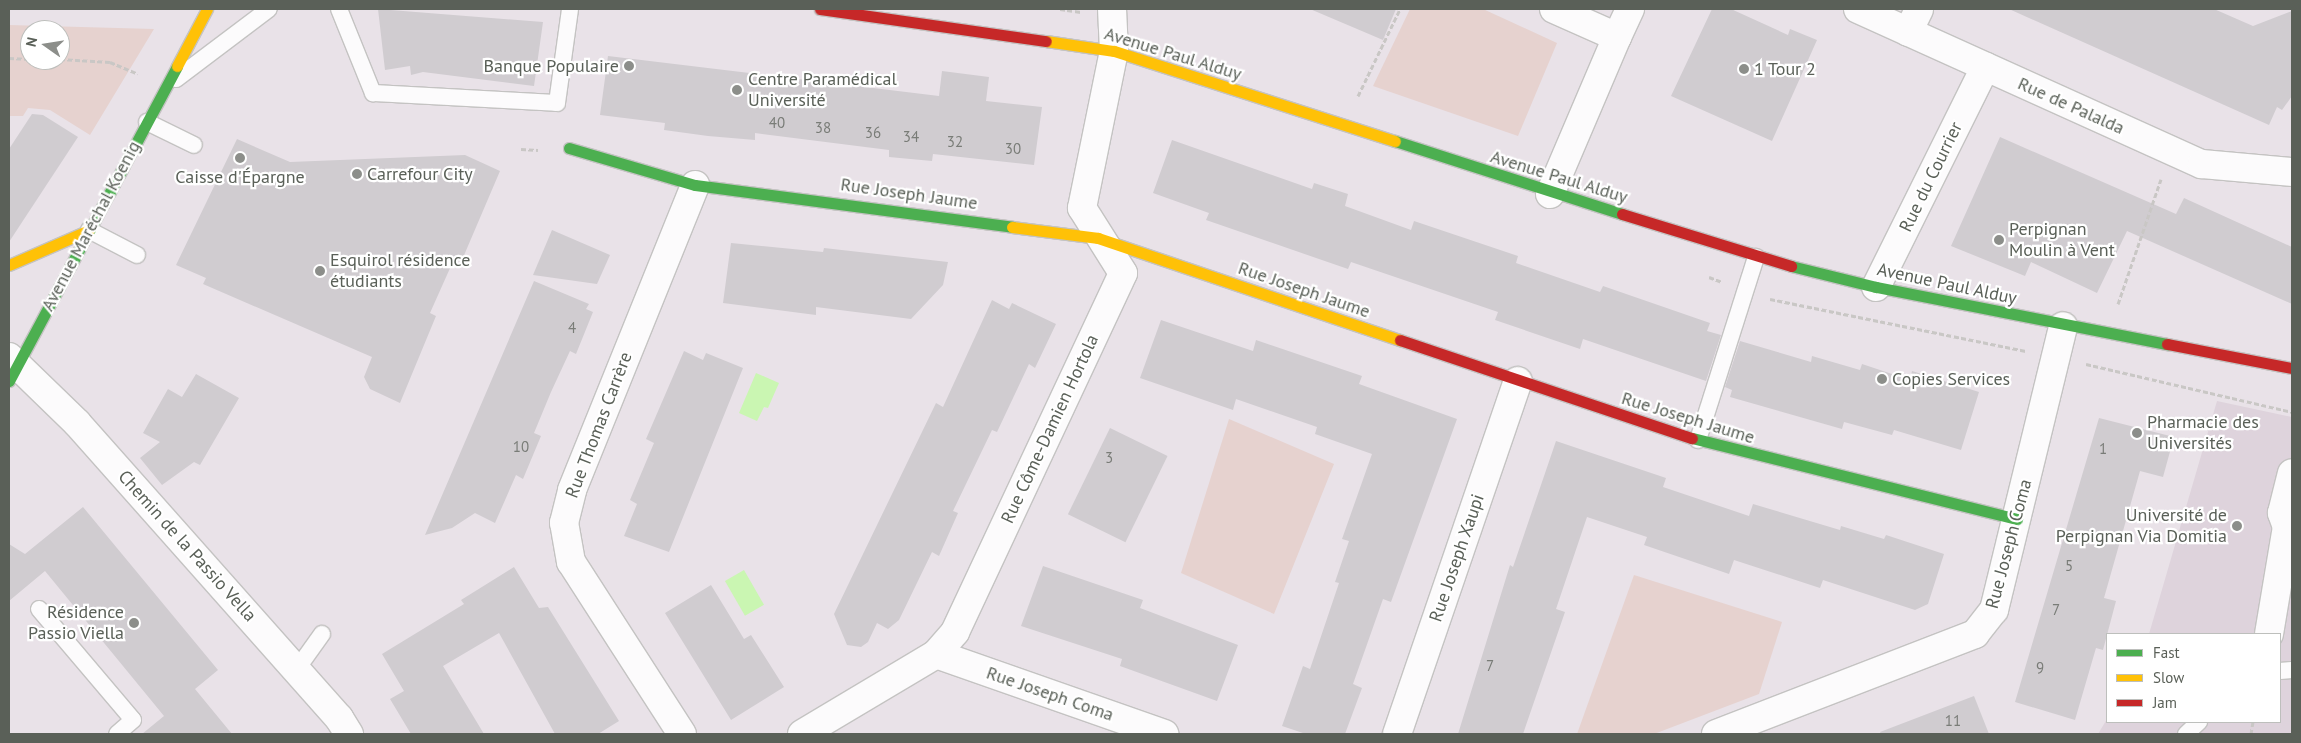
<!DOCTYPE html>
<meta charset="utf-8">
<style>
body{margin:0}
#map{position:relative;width:2301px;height:743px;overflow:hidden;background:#e9e2e8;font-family:"PT Sans",sans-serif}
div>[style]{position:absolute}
.education>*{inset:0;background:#ded3dc}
.green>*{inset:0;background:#e6d2cf}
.water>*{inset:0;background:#caf6b2;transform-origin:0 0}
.building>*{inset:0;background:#d0ccd0;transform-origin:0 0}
.path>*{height:3px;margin-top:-1.5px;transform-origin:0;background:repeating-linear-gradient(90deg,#c9c7c5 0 5px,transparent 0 7.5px)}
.roads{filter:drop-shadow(1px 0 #c4c3c2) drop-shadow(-1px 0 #c4c3c2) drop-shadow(0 1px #c4c3c2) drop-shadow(0 -1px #c4c3c2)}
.lane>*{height:16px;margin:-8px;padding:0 8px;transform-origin:8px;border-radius:8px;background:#fcfbfc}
.street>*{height:28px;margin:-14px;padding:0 14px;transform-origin:14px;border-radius:14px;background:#fcfbfc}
.fast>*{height:11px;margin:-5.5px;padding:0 5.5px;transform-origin:5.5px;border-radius:5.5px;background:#4caf50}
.slow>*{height:11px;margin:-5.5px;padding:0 5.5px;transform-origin:5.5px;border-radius:5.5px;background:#ffc107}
.jam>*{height:11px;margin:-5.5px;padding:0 5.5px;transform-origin:5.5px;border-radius:5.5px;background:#c62828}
.dots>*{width:14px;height:14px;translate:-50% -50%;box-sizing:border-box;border:2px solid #fff;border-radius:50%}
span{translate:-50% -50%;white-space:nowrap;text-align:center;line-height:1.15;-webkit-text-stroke:4.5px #fff;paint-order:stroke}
.number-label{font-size:15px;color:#797c77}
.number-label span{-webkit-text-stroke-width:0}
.street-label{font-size:18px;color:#5a6058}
.poi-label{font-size:18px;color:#5a6058}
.right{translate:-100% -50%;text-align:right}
.left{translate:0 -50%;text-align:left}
.frame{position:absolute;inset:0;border:10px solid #5a6058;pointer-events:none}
.legend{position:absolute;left:2106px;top:633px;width:175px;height:90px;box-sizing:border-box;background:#fff;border:1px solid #bdbfbc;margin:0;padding:6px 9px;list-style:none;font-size:15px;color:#5a6058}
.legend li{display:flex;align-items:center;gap:10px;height:25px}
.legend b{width:25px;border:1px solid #bdbfbc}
.north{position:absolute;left:20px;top:20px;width:50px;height:50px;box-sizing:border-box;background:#fff;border:1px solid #bdbfbc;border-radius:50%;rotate:283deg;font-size:14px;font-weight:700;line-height:20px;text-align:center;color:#5a6058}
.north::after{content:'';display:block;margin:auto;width:18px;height:22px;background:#8c8e8a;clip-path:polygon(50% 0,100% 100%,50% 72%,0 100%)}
</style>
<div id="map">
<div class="education">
<div style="clip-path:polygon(2217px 401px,2292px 417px,2292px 734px,2098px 734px,2107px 719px,2107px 722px,2280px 722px,2280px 634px,2149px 634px)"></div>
</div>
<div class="green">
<div style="clip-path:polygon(1410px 9px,1483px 9px,1557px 43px,1518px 136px,1373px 86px)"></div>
<div style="clip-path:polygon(evenodd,9px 25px,154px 29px,90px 135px,50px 110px,28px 108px,23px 116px,9px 116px,9px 25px,30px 30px,60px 30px,60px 60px,30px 60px,30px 30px)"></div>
<div style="clip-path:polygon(1229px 419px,1334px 464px,1274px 614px,1181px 573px)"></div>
<div style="clip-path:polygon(1634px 575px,1782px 622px,1759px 694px,1654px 734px,1577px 734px)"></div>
</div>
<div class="water">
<div style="clip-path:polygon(756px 373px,779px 383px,768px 408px,764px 407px,757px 421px,739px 413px)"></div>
<div style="left:744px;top:570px;width:40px;height:22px;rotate:60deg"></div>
</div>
<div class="building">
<div style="clip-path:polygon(378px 9px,543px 22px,534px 86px,423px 72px,411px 75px,410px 66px,385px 70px)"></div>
<div style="clip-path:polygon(1310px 9px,1396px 9px,1383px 40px)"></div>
<div style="clip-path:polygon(1712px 9px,1731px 9px,1788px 35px,1790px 29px,1817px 40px,1772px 141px,1671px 96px)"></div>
<div style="clip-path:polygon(2009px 9px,2214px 9px,2253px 26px,2292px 11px,2292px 96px,2282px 110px,2277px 107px,2269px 125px)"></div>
<div style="clip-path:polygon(608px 56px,939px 96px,942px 71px,989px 77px,986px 101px,1042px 107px,1034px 165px,933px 154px,932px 161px,889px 157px,889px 150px,755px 133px,755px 140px,708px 136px,664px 130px,665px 123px,600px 115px)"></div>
<div style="clip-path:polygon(32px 114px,43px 115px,78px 137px,9px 242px,9px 149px)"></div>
<div style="clip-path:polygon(2000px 137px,2176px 214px,2184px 198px,2292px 247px,2292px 304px,2127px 231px,2097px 293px,2031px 262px,2025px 276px,1951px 246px)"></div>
<div style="clip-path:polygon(237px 139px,290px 162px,465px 155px,500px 171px,462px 260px,455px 257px,430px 313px,436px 316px,400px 403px,370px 389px,364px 377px,372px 357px,203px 284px,206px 278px,176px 265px)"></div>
<div style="clip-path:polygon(1172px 140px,1312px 189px,1314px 183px,1348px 194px,1345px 206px,1411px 230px,1414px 221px,1518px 256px,1516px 263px,1600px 292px,1603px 286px,1710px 323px,1707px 331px,1721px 335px,1706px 381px,1583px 339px,1580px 349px,1495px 320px,1498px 312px,1351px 262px,1348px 269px,1206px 220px,1209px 213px,1153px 193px)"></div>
<div style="clip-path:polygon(552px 230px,610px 255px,597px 284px,533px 275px)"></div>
<div style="clip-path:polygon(731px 243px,823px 252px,824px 248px,948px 262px,943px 285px,911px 319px,816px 307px,816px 315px,723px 303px)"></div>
<div style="clip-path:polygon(534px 281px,589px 304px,586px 309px,593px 312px,576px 354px,570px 351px,551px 392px,534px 433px,541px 436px,523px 479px,516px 475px,495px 523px,475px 513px,452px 528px,425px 535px)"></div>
<div style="clip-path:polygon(992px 300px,1009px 309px,1012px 303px,1056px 324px,1035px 368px,1029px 364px,997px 432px,992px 430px,953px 511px,958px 513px,939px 556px,932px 552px,899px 620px,888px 629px,877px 623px,868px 642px,861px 647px,847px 645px,834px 614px,936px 403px,943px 407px)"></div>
<div style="clip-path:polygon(1161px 320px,1253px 351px,1256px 340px,1362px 376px,1359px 384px,1457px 419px,1391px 602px,1383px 599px,1353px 684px,1362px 688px,1345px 734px,1306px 734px,1282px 726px,1303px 666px,1310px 669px,1339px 583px,1335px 582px,1349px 541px,1342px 539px,1372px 454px,1315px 434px,1317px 427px,1236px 399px,1233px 410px,1140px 378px)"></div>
<div style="clip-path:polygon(1740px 341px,1811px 362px,1812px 356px,1860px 370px,1862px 364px,1910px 380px,1912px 371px,1979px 392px,1961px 450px,1894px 430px,1892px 435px,1844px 422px,1842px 429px,1730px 397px,1732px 390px,1725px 387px)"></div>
<div style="clip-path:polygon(684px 351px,703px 360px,706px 353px,743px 368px,669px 552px,624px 536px,637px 504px,630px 500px,654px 443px,646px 439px)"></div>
<div style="clip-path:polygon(196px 374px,239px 398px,200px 465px,194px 462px,162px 485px,140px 458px,160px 442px,143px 433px,168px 389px,182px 397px)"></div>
<div style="clip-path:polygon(2099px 418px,2174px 437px,2163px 477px,2140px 471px,2104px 598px,2116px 601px,2103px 650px,2096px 648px,2075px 720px,2015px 702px)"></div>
<div style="left:1110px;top:428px;width:64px;height:96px;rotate:26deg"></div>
<div style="clip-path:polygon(1556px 441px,1666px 478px,1663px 487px,1749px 516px,1753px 504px,1840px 530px,1841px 526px,1884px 539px,1886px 535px,1944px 554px,1928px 604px,1915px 610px,1823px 580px,1820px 588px,1734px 560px,1729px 574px,1644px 545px,1647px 537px,1587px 517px,1556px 609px,1565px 612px,1523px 734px,1458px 734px,1510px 565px,1513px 567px)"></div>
<div style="clip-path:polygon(83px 507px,218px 670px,195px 689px,232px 734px,142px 734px,164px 716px,45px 571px,9px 601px,9px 544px,25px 554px)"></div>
<div style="clip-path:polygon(1043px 566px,1143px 600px,1140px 608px,1238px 645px,1217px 701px,1120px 666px,1122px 659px,1021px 626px)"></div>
<div style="clip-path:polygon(514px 567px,539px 608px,548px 607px,619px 721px,598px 734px,555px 734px,499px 633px,443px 666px,484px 734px,411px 734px,390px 699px,404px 691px,382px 654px,464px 604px,461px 600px)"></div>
<div style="clip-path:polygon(711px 585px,744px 639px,751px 635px,784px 687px,731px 720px,665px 613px)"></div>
<div style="clip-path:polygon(1974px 696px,1989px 734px,1881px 734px,1880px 732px)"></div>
</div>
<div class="path">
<div style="left:1060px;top:9px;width:21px;rotate:8deg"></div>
<div style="left:9px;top:58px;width:21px;rotate:3deg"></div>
<div style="left:60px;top:59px;width:50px;rotate:3.4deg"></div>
<div style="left:110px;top:62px;width:30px;rotate:23deg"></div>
<div style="left:1358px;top:96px;width:97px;rotate:-64.2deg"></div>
<div style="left:521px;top:149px;width:17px;rotate:3deg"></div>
<div style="left:1709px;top:277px;width:14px;rotate:21deg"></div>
<div style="left:1770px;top:299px;width:261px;rotate:11.5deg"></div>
<div style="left:2118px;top:304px;width:132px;rotate:-71deg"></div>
<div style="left:2086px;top:364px;width:212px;rotate:13.1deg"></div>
<div style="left:2251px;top:734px;width:12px;rotate:-81deg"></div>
</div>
<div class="roads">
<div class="lane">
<div style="left:339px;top:9px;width:91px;rotate:68deg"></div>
<div style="left:373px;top:93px;width:184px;rotate:3.1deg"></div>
<div style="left:557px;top:103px;width:95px;rotate:-82.1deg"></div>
<div style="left:176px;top:79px;width:116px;rotate:-37deg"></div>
<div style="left:147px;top:122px;width:52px;rotate:26.1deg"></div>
<div style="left:89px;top:230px;width:54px;rotate:27.5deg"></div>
<div style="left:1698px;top:440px;width:192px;rotate:-72.4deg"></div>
<div style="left:39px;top:609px;width:145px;rotate:49.7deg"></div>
<div style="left:133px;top:720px;width:21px;rotate:139deg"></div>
<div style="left:297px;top:669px;width:43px;rotate:-54.5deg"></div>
<div style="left:2280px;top:671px;width:12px;rotate:-5deg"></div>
<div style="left:2186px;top:734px;width:18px;rotate:-43deg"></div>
</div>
<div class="street">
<div style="left:1554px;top:9px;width:69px;rotate:24deg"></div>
<div style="left:1617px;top:37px;width:31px;rotate:-65deg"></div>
<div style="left:1858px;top:9px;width:377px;rotate:24.3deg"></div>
<div style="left:2202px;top:164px;width:90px;rotate:5.1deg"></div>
<div style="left:1908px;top:32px;width:25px;rotate:-64deg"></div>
<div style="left:1550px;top:194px;width:171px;rotate:-66.9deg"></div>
<div style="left:1876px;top:287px;width:246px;rotate:-63.6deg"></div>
<div style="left:9px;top:357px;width:95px;rotate:44.1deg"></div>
<div style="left:77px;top:423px;width:395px;rotate:48.4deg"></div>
<div style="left:339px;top:718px;width:19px;rotate:58deg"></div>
<div style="left:2269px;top:634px;width:109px;rotate:-80.5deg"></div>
<div style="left:2287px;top:527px;width:15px;rotate:-110deg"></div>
<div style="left:2282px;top:513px;width:41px;rotate:-76deg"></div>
<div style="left:936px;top:654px;width:242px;rotate:19.3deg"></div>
<div style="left:682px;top:734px;width:205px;rotate:-122.8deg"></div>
<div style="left:571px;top:562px;width:40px;rotate:-100deg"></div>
<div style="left:564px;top:523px;width:34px;rotate:-76deg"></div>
<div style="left:572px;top:490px;width:329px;rotate:-68deg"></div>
<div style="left:802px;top:734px;width:156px;rotate:-30.8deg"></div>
<div style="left:936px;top:654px;width:29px;rotate:-49deg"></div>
<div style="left:955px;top:632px;width:396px;rotate:-64.9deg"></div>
<div style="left:1123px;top:273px;width:77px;rotate:-122.2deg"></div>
<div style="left:1082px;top:208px;width:160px;rotate:-78.5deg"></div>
<div style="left:1114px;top:51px;width:42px;rotate:-92.7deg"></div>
<div style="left:1397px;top:734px;width:373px;rotate:-71.1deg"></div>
<div style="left:1716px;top:734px;width:278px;rotate:-21.1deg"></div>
<div style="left:1975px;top:634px;width:31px;rotate:-52deg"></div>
<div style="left:1994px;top:610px;width:292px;rotate:-76.3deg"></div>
</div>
<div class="fast">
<div style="left:1395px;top:141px;width:238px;rotate:17.8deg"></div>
<div style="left:569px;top:148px;width:131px;rotate:16.4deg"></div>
<div style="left:695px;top:185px;width:320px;rotate:7.5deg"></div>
<div style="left:1791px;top:266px;width:88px;rotate:13.9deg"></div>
<div style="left:1876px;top:287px;width:297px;rotate:11.1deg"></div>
<div style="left:9px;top:381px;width:357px;rotate:-61.9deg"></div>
<div style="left:1692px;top:438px;width:335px;rotate:14deg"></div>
</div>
<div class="slow">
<div style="left:1046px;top:41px;width:69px;rotate:8.4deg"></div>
<div style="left:1114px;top:51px;width:295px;rotate:17.8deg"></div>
<div style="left:177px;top:66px;width:64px;rotate:-62.2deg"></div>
<div style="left:1012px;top:227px;width:87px;rotate:7.3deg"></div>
<div style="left:1098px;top:238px;width:319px;rotate:18.7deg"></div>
<div style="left:9px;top:265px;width:87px;rotate:-23.6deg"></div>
</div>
<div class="jam">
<div style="left:820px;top:9px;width:228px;rotate:8.1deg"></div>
<div style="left:1622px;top:214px;width:177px;rotate:17.1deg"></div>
<div style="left:1400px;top:340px;width:308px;rotate:18.6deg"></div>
<div style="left:2167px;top:344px;width:127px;rotate:10.9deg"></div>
</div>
</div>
<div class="dots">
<div style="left:629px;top:66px;background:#8c8e8a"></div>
<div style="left:1744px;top:69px;background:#8c8e8a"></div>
<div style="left:737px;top:90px;background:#8c8e8a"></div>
<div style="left:240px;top:158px;background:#8c8e8a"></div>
<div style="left:357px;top:174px;background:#8c8e8a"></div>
<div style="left:1999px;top:240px;background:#8c8e8a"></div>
<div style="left:320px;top:271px;background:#8c8e8a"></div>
<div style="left:1882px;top:379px;background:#8c8e8a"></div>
<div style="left:2137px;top:433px;background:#8c8e8a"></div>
<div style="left:2237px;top:526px;background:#8c8e8a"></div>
<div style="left:134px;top:623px;background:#8c8e8a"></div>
</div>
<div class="number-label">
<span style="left:777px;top:123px">40</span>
<span style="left:823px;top:128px">38</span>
<span style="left:873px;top:133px">36</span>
<span style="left:911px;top:137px">34</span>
<span style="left:955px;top:142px">32</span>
<span style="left:1013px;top:149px">30</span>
<span style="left:572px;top:328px">4</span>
<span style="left:521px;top:447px">10</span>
<span style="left:2103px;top:449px">1</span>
<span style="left:1109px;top:458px">3</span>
<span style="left:2069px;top:566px">5</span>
<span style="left:2056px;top:610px">7</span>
<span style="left:1490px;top:666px">7</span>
<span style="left:2040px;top:668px">9</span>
<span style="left:1953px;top:721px">11</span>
</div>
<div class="street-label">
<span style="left:1173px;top:54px;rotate:17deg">Avenue Paul Alduy</span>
<span style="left:2071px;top:106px;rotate:24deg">Rue de Palalda</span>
<span style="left:1559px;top:177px;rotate:17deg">Avenue Paul Alduy</span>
<span style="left:1931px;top:177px;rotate:-64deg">Rue du Courrier</span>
<span style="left:909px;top:194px;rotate:8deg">Rue Joseph Jaume</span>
<span style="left:91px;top:226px;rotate:-62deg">Avenue Maréchal Koenig</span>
<span style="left:1947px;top:284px;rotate:12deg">Avenue Paul Alduy</span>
<span style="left:1304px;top:290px;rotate:19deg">Rue Joseph Jaume</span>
<span style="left:1688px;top:418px;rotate:17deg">Rue Joseph Jaume</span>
<span style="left:599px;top:425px;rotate:-69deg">Rue Thomas Carrère</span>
<span style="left:1050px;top:429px;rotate:-65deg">Rue Côme-Damien Hortola</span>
<span style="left:2009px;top:544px;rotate:-75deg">Rue Joseph Coma</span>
<span style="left:187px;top:546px;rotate:48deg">Chemin de la Passio Vella</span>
<span style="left:1457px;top:558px;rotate:-71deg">Rue Joseph Xaupi</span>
<span style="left:1050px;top:694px;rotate:19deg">Rue Joseph Coma</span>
</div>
<div class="poi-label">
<span class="right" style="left:619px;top:66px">Banque Populaire</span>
<span class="left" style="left:1754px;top:69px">1 Tour 2</span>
<span class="left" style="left:748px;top:90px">Centre Paramédical<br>Université</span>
<span class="left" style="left:367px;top:174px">Carrefour City</span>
<span style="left:240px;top:177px">Caisse d'Épargne</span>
<span class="left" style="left:2009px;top:240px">Perpignan<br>Moulin à Vent</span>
<span class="left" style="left:330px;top:271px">Esquirol résidence<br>étudiants</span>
<span class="left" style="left:1892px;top:379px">Copies Services</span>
<span class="left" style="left:2147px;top:433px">Pharmacie des<br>Universités</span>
<span class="right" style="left:2227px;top:526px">Université de<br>Perpignan Via Domitia</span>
<span class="right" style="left:124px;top:623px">Résidence<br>Passio Viella</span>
</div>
<div class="frame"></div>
<ul class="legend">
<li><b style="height:6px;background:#4caf50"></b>Fast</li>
<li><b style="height:6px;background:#ffc107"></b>Slow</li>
<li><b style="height:6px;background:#c62828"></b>Jam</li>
</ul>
<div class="north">N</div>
</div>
